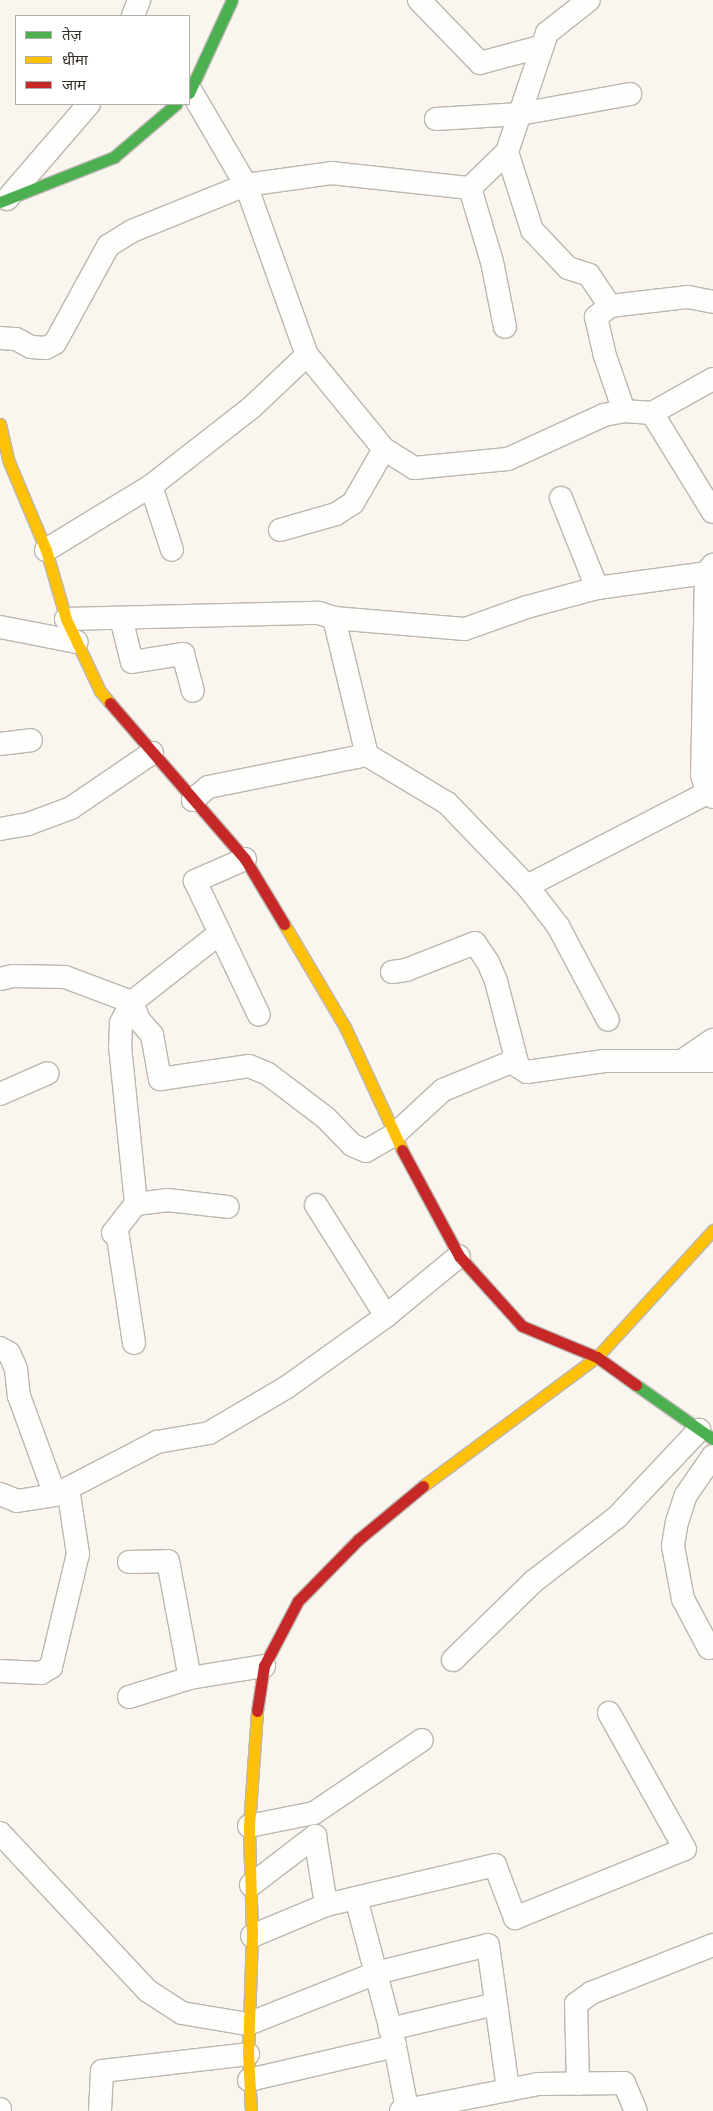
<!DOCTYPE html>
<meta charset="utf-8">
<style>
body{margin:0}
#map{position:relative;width:713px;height:2111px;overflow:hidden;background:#faf6ef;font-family:"PT Serif","Noto Sans Devanagari",serif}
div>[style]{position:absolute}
.roads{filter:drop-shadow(1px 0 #bbb7b0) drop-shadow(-1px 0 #bbb7b0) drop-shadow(0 1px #bbb7b0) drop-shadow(0 -1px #bbb7b0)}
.street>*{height:22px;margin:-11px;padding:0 11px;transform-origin:11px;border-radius:11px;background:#fefefd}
.fast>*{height:11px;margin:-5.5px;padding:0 5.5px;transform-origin:5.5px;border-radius:5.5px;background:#4caf50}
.slow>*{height:11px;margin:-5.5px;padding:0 5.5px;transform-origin:5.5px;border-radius:5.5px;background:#ffc107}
.jam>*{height:11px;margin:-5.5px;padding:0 5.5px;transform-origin:5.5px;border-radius:5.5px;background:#c62828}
span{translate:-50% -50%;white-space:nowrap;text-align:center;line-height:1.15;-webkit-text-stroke:4.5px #fff;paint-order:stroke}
.legend{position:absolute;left:15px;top:15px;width:175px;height:90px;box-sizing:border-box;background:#fff;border:1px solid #aeada9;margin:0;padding:6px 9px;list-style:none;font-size:15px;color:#353129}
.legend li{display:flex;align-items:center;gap:10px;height:25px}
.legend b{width:25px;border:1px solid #aeada9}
</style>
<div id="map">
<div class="roads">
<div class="street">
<div style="left:419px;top:0;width:88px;rotate:45.9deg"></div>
<div style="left:480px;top:63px;width:65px;rotate:-15.1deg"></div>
<div style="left:133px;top:16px;width:17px;rotate:-69deg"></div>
<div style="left:191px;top:91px;width:109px;rotate:59.7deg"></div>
<div style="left:246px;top:185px;width:181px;rotate:70.3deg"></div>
<div style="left:307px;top:355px;width:122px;rotate:50.7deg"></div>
<div style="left:384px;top:449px;width:36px;rotate:32deg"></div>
<div style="left:414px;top:468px;width:94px;rotate:-5.5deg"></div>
<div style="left:508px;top:459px;width:106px;rotate:-24.6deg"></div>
<div style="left:604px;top:415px;width:20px;rotate:-11deg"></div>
<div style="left:624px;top:411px;width:28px;rotate:4deg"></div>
<div style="left:652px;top:413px;width:116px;rotate:58.4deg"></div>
<div style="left:436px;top:119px;width:84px;rotate:-3.4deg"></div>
<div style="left:520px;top:114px;width:112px;rotate:-10.3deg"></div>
<div style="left:507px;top:152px;width:82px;rotate:72.2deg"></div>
<div style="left:532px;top:230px;width:52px;rotate:46.5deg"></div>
<div style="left:568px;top:268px;width:22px;rotate:18deg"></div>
<div style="left:589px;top:275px;width:37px;rotate:56deg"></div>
<div style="left:610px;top:306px;width:79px;rotate:-6.6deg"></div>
<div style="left:688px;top:297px;width:25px;rotate:11deg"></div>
<div style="left:470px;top:188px;width:52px;rotate:-44.2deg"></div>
<div style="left:507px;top:152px;width:126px;rotate:-71.4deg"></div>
<div style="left:547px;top:33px;width:53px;rotate:-38.2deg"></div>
<div style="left:7px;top:199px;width:125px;rotate:-49.2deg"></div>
<div style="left:610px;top:306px;width:18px;rotate:142deg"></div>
<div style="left:596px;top:317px;width:37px;rotate:77deg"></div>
<div style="left:604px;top:353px;width:61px;rotate:71deg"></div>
<div style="left:0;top:338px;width:16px;rotate:4deg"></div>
<div style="left:16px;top:339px;width:17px;rotate:28deg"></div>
<div style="left:31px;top:347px;width:15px;rotate:4deg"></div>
<div style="left:46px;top:348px;width:10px;rotate:-29deg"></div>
<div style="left:55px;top:343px;width:111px;rotate:-61.3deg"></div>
<div style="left:108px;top:246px;width:28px;rotate:-32deg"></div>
<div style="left:132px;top:231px;width:123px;rotate:-22deg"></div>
<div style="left:246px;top:185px;width:86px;rotate:-8deg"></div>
<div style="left:331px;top:173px;width:140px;rotate:6.2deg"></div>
<div style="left:470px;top:188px;width:77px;rotate:73.4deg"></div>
<div style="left:492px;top:262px;width:66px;rotate:78.7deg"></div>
<div style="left:652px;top:413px;width:70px;rotate:-29.1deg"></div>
<div style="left:151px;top:486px;width:67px;rotate:71.8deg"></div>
<div style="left:561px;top:498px;width:97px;rotate:68.2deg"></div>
<div style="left:280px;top:530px;width:58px;rotate:-15.9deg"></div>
<div style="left:336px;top:514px;width:20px;rotate:-33deg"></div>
<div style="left:353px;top:503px;width:62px;rotate:-60.1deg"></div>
<div style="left:46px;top:550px;width:123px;rotate:-31.4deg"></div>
<div style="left:151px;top:486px;width:128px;rotate:-38deg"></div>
<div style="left:252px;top:407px;width:76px;rotate:-43.4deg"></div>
<div style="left:706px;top:573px;width:202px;rotate:91.1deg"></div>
<div style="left:702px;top:775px;width:19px;rotate:74deg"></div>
<div style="left:707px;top:793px;width:7px;rotate:34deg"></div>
<div style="left:121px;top:618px;width:45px;rotate:76deg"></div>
<div style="left:132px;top:662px;width:52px;rotate:-8.9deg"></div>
<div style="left:183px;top:654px;width:38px;rotate:75deg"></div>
<div style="left:334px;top:618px;width:131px;rotate:4.8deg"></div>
<div style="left:465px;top:629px;width:66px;rotate:-19.5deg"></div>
<div style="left:527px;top:607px;width:73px;rotate:-15.2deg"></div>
<div style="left:597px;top:588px;width:110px;rotate:-7.8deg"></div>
<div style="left:706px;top:573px;width:11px;rotate:-49deg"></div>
<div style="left:66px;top:619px;width:253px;rotate:-1.4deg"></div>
<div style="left:319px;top:613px;width:16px;rotate:18deg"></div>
<div style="left:334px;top:618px;width:141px;rotate:76.5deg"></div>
<div style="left:367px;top:755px;width:162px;rotate:168.6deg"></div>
<div style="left:208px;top:787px;width:20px;rotate:139deg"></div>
<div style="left:0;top:627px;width:78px;rotate:11deg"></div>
<div style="left:0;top:744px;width:31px;rotate:-7deg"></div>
<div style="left:367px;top:755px;width:93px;rotate:31deg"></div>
<div style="left:447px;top:803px;width:115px;rotate:46.1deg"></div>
<div style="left:527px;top:886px;width:203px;rotate:-27.3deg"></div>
<div style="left:0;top:829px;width:28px;rotate:-10deg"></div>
<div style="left:28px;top:824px;width:46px;rotate:-20.4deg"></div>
<div style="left:71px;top:808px;width:98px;rotate:-34.2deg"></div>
<div style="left:245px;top:859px;width:55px;rotate:156.3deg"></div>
<div style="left:195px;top:881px;width:148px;rotate:64.5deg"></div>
<div style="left:527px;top:886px;width:51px;rotate:52.2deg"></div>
<div style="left:558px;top:926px;width:106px;rotate:62deg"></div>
<div style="left:220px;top:933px;width:112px;rotate:141.9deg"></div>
<div style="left:132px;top:1002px;width:24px;rotate:118deg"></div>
<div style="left:121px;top:1023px;width:23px;rotate:92deg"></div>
<div style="left:120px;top:1046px;width:159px;rotate:84.2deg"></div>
<div style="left:136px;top:1204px;width:31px;rotate:-7deg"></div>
<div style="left:167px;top:1200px;width:61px;rotate:6.5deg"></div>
<div style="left:392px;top:972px;width:14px;rotate:-8deg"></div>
<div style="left:406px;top:970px;width:74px;rotate:-21.4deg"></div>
<div style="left:475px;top:943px;width:23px;rotate:56deg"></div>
<div style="left:488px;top:962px;width:21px;rotate:67deg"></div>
<div style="left:496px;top:981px;width:88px;rotate:75.5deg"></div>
<div style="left:0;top:979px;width:13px;rotate:-13deg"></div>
<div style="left:13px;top:976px;width:52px;rotate:1.1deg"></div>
<div style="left:65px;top:977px;width:72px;rotate:20.5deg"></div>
<div style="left:132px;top:1002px;width:19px;rotate:69deg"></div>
<div style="left:139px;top:1020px;width:20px;rotate:49deg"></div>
<div style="left:152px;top:1035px;width:45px;rotate:79.7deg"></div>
<div style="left:160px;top:1079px;width:90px;rotate:-8.3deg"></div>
<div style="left:249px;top:1066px;width:21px;rotate:23deg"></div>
<div style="left:268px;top:1074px;width:73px;rotate:37.2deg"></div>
<div style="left:326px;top:1118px;width:37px;rotate:46deg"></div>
<div style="left:352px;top:1145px;width:15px;rotate:23deg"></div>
<div style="left:366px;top:1151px;width:32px;rotate:-30deg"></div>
<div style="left:394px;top:1135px;width:67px;rotate:-42.6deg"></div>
<div style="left:443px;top:1090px;width:74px;rotate:-22.4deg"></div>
<div style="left:511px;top:1062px;width:19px;rotate:32deg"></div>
<div style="left:527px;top:1072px;width:78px;rotate:-8.1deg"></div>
<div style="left:604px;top:1061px;width:109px"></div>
<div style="left:683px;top:1060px;width:36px;rotate:-34deg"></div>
<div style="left:0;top:1094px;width:52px;rotate:-23.6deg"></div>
<div style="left:316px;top:1205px;width:131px;rotate:57.8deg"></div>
<div style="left:134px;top:1343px;width:107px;rotate:-98.6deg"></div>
<div style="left:118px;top:1237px;width:6px;rotate:-141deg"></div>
<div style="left:113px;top:1233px;width:37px;rotate:-52deg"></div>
<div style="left:0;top:1348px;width:10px;rotate:29deg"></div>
<div style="left:9px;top:1353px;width:17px;rotate:66deg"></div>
<div style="left:16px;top:1369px;width:27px;rotate:84deg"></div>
<div style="left:19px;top:1396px;width:105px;rotate:70deg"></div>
<div style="left:0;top:1494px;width:18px;rotate:22deg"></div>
<div style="left:17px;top:1501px;width:38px;rotate:-9deg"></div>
<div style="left:55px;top:1495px;width:115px;rotate:-27.5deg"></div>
<div style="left:157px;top:1442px;width:53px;rotate:-9.8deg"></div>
<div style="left:209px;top:1433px;width:91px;rotate:-30.5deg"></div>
<div style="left:287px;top:1387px;width:122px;rotate:-35.6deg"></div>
<div style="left:386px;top:1316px;width:94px;rotate:-39.4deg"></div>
<div style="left:129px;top:1562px;width:39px;rotate:-1deg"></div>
<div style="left:168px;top:1561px;width:119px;rotate:79.4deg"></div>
<div style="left:709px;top:1648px;width:55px;rotate:-118deg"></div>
<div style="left:683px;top:1599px;width:54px;rotate:-100.7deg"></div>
<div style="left:673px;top:1546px;width:24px;rotate:-81deg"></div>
<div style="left:677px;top:1522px;width:28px;rotate:-72deg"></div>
<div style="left:686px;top:1495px;width:47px;rotate:-55.3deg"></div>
<div style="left:453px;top:1660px;width:113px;rotate:-44.3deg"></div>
<div style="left:534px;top:1581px;width:105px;rotate:-37.6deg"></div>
<div style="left:617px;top:1517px;width:120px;rotate:-46.7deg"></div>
<div style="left:0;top:1671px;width:41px;rotate:2.8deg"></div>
<div style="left:41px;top:1673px;width:12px;rotate:-31deg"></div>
<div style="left:51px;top:1667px;width:116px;rotate:-76.6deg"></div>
<div style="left:78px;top:1554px;width:67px;rotate:-98.6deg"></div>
<div style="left:129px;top:1697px;width:64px;rotate:-17.3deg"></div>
<div style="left:190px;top:1678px;width:75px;rotate:-9.2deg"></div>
<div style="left:249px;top:1826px;width:66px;rotate:-11.3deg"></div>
<div style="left:314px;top:1813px;width:130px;rotate:-34.1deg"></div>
<div style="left:0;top:1833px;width:216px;rotate:46.9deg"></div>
<div style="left:148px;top:1991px;width:40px;rotate:32.9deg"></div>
<div style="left:182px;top:2013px;width:67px;rotate:9.5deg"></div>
<div style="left:248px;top:2024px;width:138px;rotate:-21.7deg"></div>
<div style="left:376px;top:1973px;width:115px;rotate:-14deg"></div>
<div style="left:488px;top:1945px;width:146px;rotate:82.1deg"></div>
<div style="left:251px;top:1885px;width:81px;rotate:-37.4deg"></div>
<div style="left:315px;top:1836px;width:70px;rotate:80.9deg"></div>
<div style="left:356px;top:1898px;width:153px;rotate:75.2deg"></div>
<div style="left:395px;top:2046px;width:64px;rotate:79.2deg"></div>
<div style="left:252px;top:1936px;width:80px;rotate:-22.7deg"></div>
<div style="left:326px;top:1905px;width:174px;rotate:-13.3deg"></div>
<div style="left:495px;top:1865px;width:57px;rotate:69.3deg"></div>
<div style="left:515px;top:1918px;width:183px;rotate:-22.1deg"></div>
<div style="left:685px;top:1849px;width:156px;rotate:-119.2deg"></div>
<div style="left:390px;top:2029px;width:109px;rotate:-13.3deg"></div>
<div style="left:249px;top:2080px;width:150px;rotate:-13.1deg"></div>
<div style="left:578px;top:2084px;width:80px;rotate:-91.4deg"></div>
<div style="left:576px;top:2004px;width:19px;rotate:-36deg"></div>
<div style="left:591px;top:1993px;width:131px;rotate:-21.5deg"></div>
<div style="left:0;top:2109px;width:2px;rotate:90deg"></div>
<div style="left:100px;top:2111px;width:40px;rotate:-87.1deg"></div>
<div style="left:102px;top:2071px;width:147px;rotate:-6.6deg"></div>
<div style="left:401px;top:2111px;width:140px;rotate:-11.1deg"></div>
<div style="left:538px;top:2084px;width:86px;rotate:-0.7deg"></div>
<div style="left:624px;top:2083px;width:30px;rotate:67deg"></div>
</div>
<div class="fast">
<div style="left:189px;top:93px;width:102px;rotate:-65.2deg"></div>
<div style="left:0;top:202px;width:123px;rotate:-21.5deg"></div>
<div style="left:114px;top:157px;width:82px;rotate:-40.5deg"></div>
<div style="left:636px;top:1385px;width:94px;rotate:35deg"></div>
</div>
<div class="slow">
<div style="left:0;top:424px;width:39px;rotate:77deg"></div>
<div style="left:9px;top:462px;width:95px;rotate:67.2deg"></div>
<div style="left:46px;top:550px;width:72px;rotate:73.8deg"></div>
<div style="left:66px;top:619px;width:80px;rotate:64.7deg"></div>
<div style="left:100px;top:691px;width:16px;rotate:50deg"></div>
<div style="left:284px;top:924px;width:120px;rotate:59.4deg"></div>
<div style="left:345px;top:1027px;width:136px;rotate:65.1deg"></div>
<div style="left:423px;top:1486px;width:217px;rotate:-36.6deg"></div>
<div style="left:597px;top:1357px;width:172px;rotate:-47.6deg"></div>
<div style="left:251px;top:2111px;width:57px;rotate:-93deg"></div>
<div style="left:248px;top:2054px;width:118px;rotate:-88.1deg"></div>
<div style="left:252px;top:1936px;width:110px;rotate:-91.6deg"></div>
<div style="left:249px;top:1826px;width:115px;rotate:-86deg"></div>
</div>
<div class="jam">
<div style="left:110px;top:703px;width:206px;rotate:49.1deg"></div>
<div style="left:245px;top:859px;width:76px;rotate:59deg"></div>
<div style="left:402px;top:1150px;width:120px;rotate:61.7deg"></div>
<div style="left:459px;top:1256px;width:94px;rotate:48deg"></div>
<div style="left:522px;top:1326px;width:81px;rotate:22.5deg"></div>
<div style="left:597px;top:1357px;width:48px;rotate:35.7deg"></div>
<div style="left:257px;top:1711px;width:46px;rotate:-81.2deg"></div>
<div style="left:264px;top:1666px;width:73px;rotate:-62.4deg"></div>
<div style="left:298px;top:1601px;width:87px;rotate:-45.5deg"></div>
<div style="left:359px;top:1539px;width:83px;rotate:-39.6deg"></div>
</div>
</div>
<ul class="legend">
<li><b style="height:6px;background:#4caf50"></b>तेज़</li>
<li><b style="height:6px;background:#ffc107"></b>धीमा</li>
<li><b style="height:6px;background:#c62828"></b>जाम</li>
</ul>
</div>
